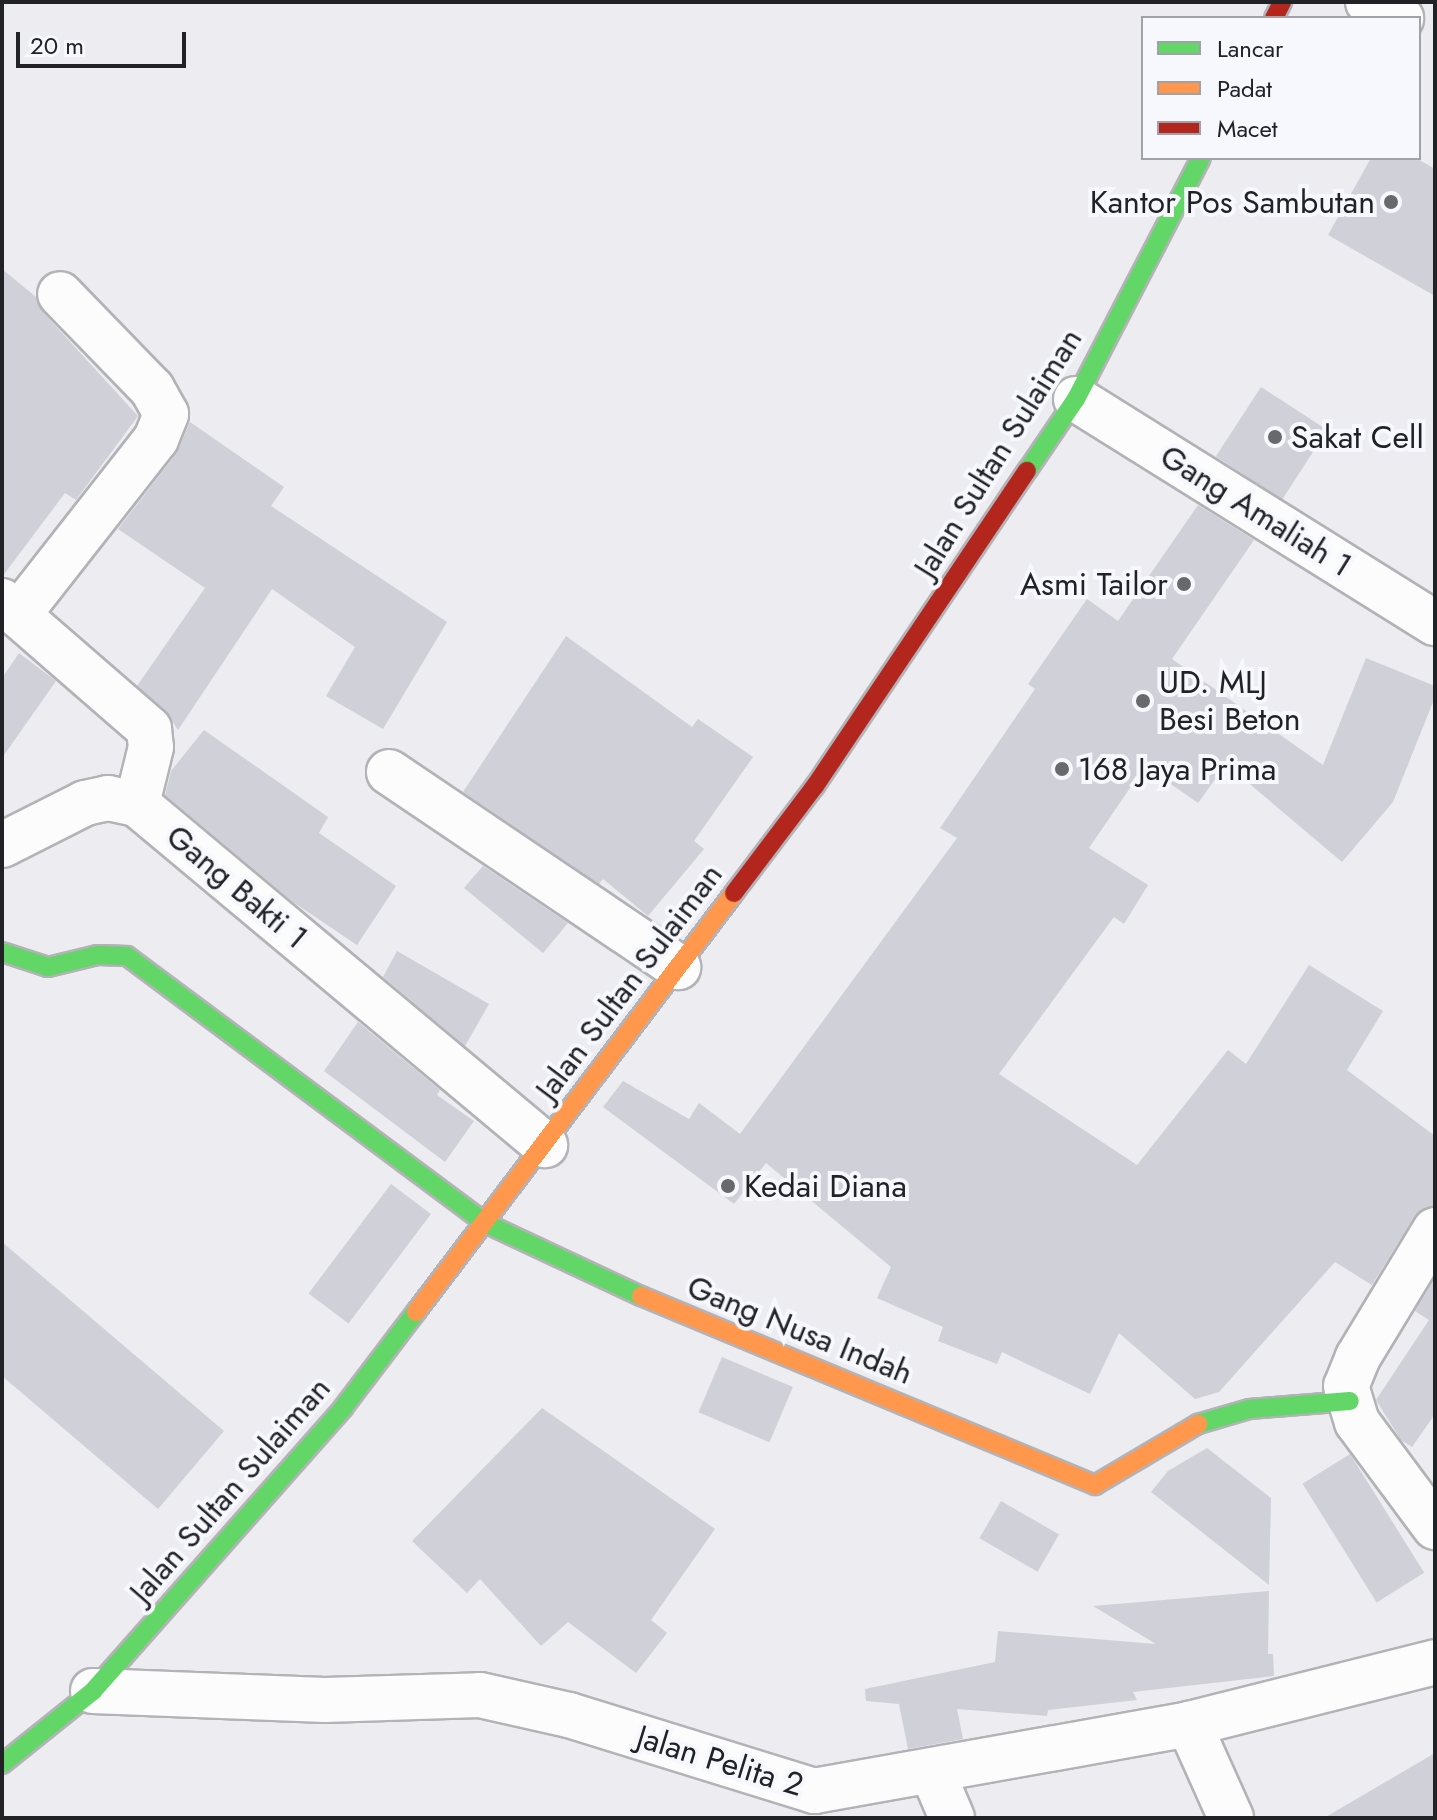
<!DOCTYPE html>
<style>
body{margin:0}
#map{position:relative;width:1437px;height:1820px;overflow:hidden;background:#ececf1;font-family:Jost,sans-serif}
div>[style]{position:absolute}
.building>*{inset:0;background:#cfd0d8;transform-origin:0 0}
.roads{filter:drop-shadow(2px 0 #b3b3b7) drop-shadow(-2px 0 #b3b3b7) drop-shadow(0 2px #b3b3b7) drop-shadow(0 -2px #b3b3b7)}
.street>*{height:44px;margin:-22px;padding:0 22px;transform-origin:22px;border-radius:22px;background:#fcfcfd}
.fast>*{height:18px;margin:-9px;padding:0 9px;transform-origin:9px;border-radius:9px;background:#63d668}
.slow>*{height:18px;margin:-9px;padding:0 9px;transform-origin:9px;border-radius:9px;background:#ff974d}
.jam>*{height:18px;margin:-9px;padding:0 9px;transform-origin:9px;border-radius:9px;background:#b3261e}
.dots>*{width:22px;height:22px;translate:-50% -50%;box-sizing:border-box;border:4px solid #f7f8fe;border-radius:50%}
span{translate:-50% -50%;white-space:nowrap;text-align:center;line-height:1.15;-webkit-text-stroke:8px #f7f8fe;paint-order:stroke}
.poi-label{font-size:32px;color:#212225}
.right{translate:-100% -50%;text-align:right}
.left{translate:0 -50%;text-align:left}
.street-label{font-size:32px;color:#212225}
.frame{position:absolute;inset:0;border:4px solid #212225;pointer-events:none}
.legend{position:absolute;left:1141px;top:16px;width:280px;height:144px;box-sizing:border-box;background:#f7f8fe;border:2px solid #a1a2a7;margin:0;padding:10px 14px;list-style:none;font-size:24px;color:#212225}
.legend li{display:flex;align-items:center;gap:16px;height:40px}
.legend b{width:40px;border:2px solid #a1a2a7}
.scale{position:absolute;left:16px;top:32px;width:170px;height:36px;box-sizing:border-box;border:4px solid #212225;border-top:0;padding-left:10px;font-size:24px;line-height:28px;white-space:nowrap;color:#212225;-webkit-text-stroke:6px #f7f8fe;paint-order:stroke}
</style>
<div id="map">
<div class="building">
<div style="clip-path:polygon(1371px 158px,1416px 158px,1435px 169px,1435px 296px,1328px 235px)"></div>
<div style="clip-path:polygon(2px 269px,36px 297px,42px 311px,138px 416px,76px 500px,65px 493px,2px 577px)"></div>
<div style="left:1261px;top:387px;width:79px;height:83px;rotate:33deg"></div>
<div style="clip-path:polygon(190px 422px,284px 487px,271px 506px,447px 622px,383px 729px,326px 696px,355px 647px,272px 589px,178px 730px,165px 710px,137px 686px,205px 588px,118px 529px,176px 454px)"></div>
<div style="clip-path:polygon(1198px 505px,1254px 540px,1172px 659px,1323px 765px,1366px 658px,1435px 686px,1435px 697px,1393px 802px,1342px 862px,1226px 764px,1198px 803px,1145px 766px,1089px 848px,1148px 885px,1124px 924px,1114px 917px,999px 1074px,1137px 1165px,1228px 1050px,1246px 1064px,1309px 965px,1383px 1011px,1347px 1070px,1435px 1136px,1435px 1205px,1414px 1217px,1372px 1285px,1335px 1262px,1219px 1392px,1195px 1399px,1119px 1333px,1090px 1394px,1002px 1352px,997px 1364px,938px 1341px,943px 1327px,877px 1298px,891px 1267px,766px 1163px,734px 1204px,603px 1107px,623px 1081px,689px 1119px,699px 1103px,740px 1134px,957px 838px,940px 828px,1035px 689px,1028px 684px,1087px 599px,1118px 621px)"></div>
<div style="clip-path:polygon(566px 636px,692px 727px,698px 719px,753px 757px,694px 841px,704px 849px,648px 916px,603px 879px,599px 884px,463px 792px)"></div>
<div style="clip-path:polygon(19px 653px,56px 681px,2px 758px,2px 678px)"></div>
<div style="clip-path:polygon(204px 730px,328px 817px,319px 833px,396px 886px,357px 945px,293px 902px,165px 795px,171px 771px)"></div>
<div style="clip-path:polygon(483px 866px,568px 923px,543px 953px,464px 888px)"></div>
<div style="clip-path:polygon(397px 951px,489px 1004px,465px 1046px,383px 977px)"></div>
<div style="clip-path:polygon(358px 1022px,440px 1090px,437px 1095px,474px 1121px,445px 1162px,324px 1071px)"></div>
<div style="left:391px;top:1184px;width:50px;height:137px;rotate:37deg"></div>
<div style="clip-path:polygon(2px 1242px,224px 1431px,158px 1509px,2px 1376px)"></div>
<div style="clip-path:polygon(1435px 1278px,1435px 1414px,1412px 1447px,1401px 1440px,1376px 1400px,1429px 1320px,1415px 1311px)"></div>
<div style="left:722px;top:1357px;width:77px;height:60px;rotate:23deg"></div>
<div style="clip-path:polygon(542px 1408px,715px 1529px,651px 1620px,667px 1633px,636px 1673px,568px 1622px,541px 1646px,480px 1579px,467px 1593px,412px 1541px)"></div>
<div style="clip-path:polygon(1207px 1448px,1271px 1498px,1269px 1585px,1151px 1492px,1168px 1471px)"></div>
<div style="left:1350px;top:1454px;width:140px;height:56px;rotate:58deg"></div>
<div style="left:1001px;top:1501px;width:67px;height:43px;rotate:30deg"></div>
<div style="clip-path:polygon(1269px 1591px,1268px 1654px,1273px 1654px,1274px 1676px,1133px 1692px,1137px 1700px,1048px 1710px,1047px 1716px,957px 1709px,963px 1739px,908px 1749px,899px 1704px,866px 1701px,865px 1689px,995px 1662px,998px 1631px,1156px 1644px,1093px 1606px)"></div>
<div style="clip-path:polygon(1435px 1753px,1435px 1818px,1324px 1818px)"></div>
</div>
<div class="roads">
<div class="street">
<div style="left:1368px;top:2px;width:37px;rotate:26deg"></div>
<div style="left:1076px;top:399px;width:423px;rotate:32deg"></div>
<div style="left:2px;top:601px;width:195px;rotate:41deg"></div>
<div style="left:149px;top:729px;width:18px;rotate:84deg"></div>
<div style="left:151px;top:747px;width:59px;rotate:103.8deg"></div>
<div style="left:18px;top:615px;width:224px;rotate:-51.9deg"></div>
<div style="left:156px;top:439px;width:27px;rotate:-68deg"></div>
<div style="left:166px;top:414px;width:29px;rotate:-119deg"></div>
<div style="left:152px;top:389px;width:132px;rotate:-134.1deg"></div>
<div style="left:389px;top:772px;width:349px;rotate:34deg"></div>
<div style="left:2px;top:845px;width:93px;rotate:-26.8deg"></div>
<div style="left:85px;top:803px;width:24px;rotate:-12deg"></div>
<div style="left:108px;top:798px;width:30px;rotate:12deg"></div>
<div style="left:137px;top:804px;width:532px;rotate:39.89deg"></div>
<div style="left:1435px;top:1230px;width:149px;rotate:121.2deg"></div>
<div style="left:1358px;top:1357px;width:31px;rotate:112deg"></div>
<div style="left:1346px;top:1386px;width:38px;rotate:73deg"></div>
<div style="left:1357px;top:1422px;width:131px;rotate:53.4deg"></div>
<div style="left:93px;top:1691px;width:232px;rotate:2.2deg"></div>
<div style="left:325px;top:1700px;width:155px;rotate:-1.8deg"></div>
<div style="left:480px;top:1695px;width:91px;rotate:12.7deg"></div>
<div style="left:569px;top:1715px;width:257px;rotate:17.2deg"></div>
<div style="left:814px;top:1791px;width:381px;rotate:-10.1deg"></div>
<div style="left:1189px;top:1724px;width:254px;rotate:-14.1deg"></div>
<div style="left:1189px;top:1724px;width:103px;rotate:65.9deg"></div>
<div style="left:932px;top:1771px;width:51px;rotate:66.9deg"></div>
</div>
<div class="fast">
<div style="left:1027px;top:471px;width:87px;rotate:-55.8deg"></div>
<div style="left:1076px;top:399px;width:271px;rotate:-62.6deg"></div>
<div style="left:2px;top:952px;width:48px;rotate:18.1deg"></div>
<div style="left:48px;top:967px;width:51px;rotate:-13.5deg"></div>
<div style="left:98px;top:955px;width:29px;rotate:2deg"></div>
<div style="left:127px;top:956px;width:447px;rotate:36.7deg"></div>
<div style="left:485px;top:1223px;width:172px;rotate:25.1deg"></div>
<div style="left:1198px;top:1424px;width:53px;rotate:-16.4deg"></div>
<div style="left:1249px;top:1409px;width:101px;rotate:-4.5deg"></div>
<div style="left:2px;top:1764px;width:117px;rotate:-38.7deg"></div>
<div style="left:93px;top:1691px;width:378px;rotate:-48.5deg"></div>
<div style="left:343px;top:1408px;width:121px;rotate:-52.8deg"></div>
</div>
<div class="slow">
<div style="left:641px;top:1296px;width:492px;rotate:22.6deg"></div>
<div style="left:1095px;top:1485px;width:120px;rotate:-30.6deg"></div>
<div style="left:416px;top:1312px;width:526px;rotate:-52.8deg"></div>
</div>
<div class="jam">
<div style="left:1274px;top:18px;width:18px;rotate:-63deg"></div>
<div style="left:734px;top:893px;width:134px;rotate:-52.9deg"></div>
<div style="left:815px;top:786px;width:380px;rotate:-56.1deg"></div>
</div>
</div>
<div class="dots">
<div style="left:1391px;top:202px;background:#68696c"></div>
<div style="left:1275px;top:437px;background:#68696c"></div>
<div style="left:1184px;top:584px;background:#68696c"></div>
<div style="left:1143px;top:701px;background:#68696c"></div>
<div style="left:1062px;top:769px;background:#68696c"></div>
<div style="left:728px;top:1186px;background:#68696c"></div>
</div>
<div class="poi-label">
<span class="right" style="left:1375px;top:202px">Kantor Pos Sambutan</span>
<span class="left" style="left:1291px;top:437px">Sakat Cell</span>
<span class="right" style="left:1168px;top:584px">Asmi Tailor</span>
<span class="left" style="left:1159px;top:701px">UD. MLJ<br>Besi Beton</span>
<span class="left" style="left:1078px;top:769px">168 Jaya Prima</span>
<span class="left" style="left:744px;top:1186px">Kedai Diana</span>
</div>
<div class="street-label">
<span style="left:998px;top:453px;rotate:-58deg">Jalan Sultan Sulaiman</span>
<span style="left:1256px;top:511px;rotate:32deg">Gang Amaliah 1</span>
<span style="left:237px;top:887px;rotate:40deg">Gang Bakti 1</span>
<span style="left:629px;top:982px;rotate:-53deg">Jalan Sultan Sulaiman</span>
<span style="left:800px;top:1330px;rotate:22deg">Gang Nusa Indah</span>
<span style="left:230px;top:1490px;rotate:-49deg">Jalan Sultan Sulaiman</span>
<span style="left:720px;top:1761px;rotate:17deg">Jalan Pelita 2</span>
</div>
<div class="frame"></div>
<ul class="legend">
<li><b style="height:10px;background:#63d668"></b>Lancar</li>
<li><b style="height:10px;background:#ff974d"></b>Padat</li>
<li><b style="height:10px;background:#b3261e"></b>Macet</li>
</ul>
<div class="scale">20 m</div>
</div>
